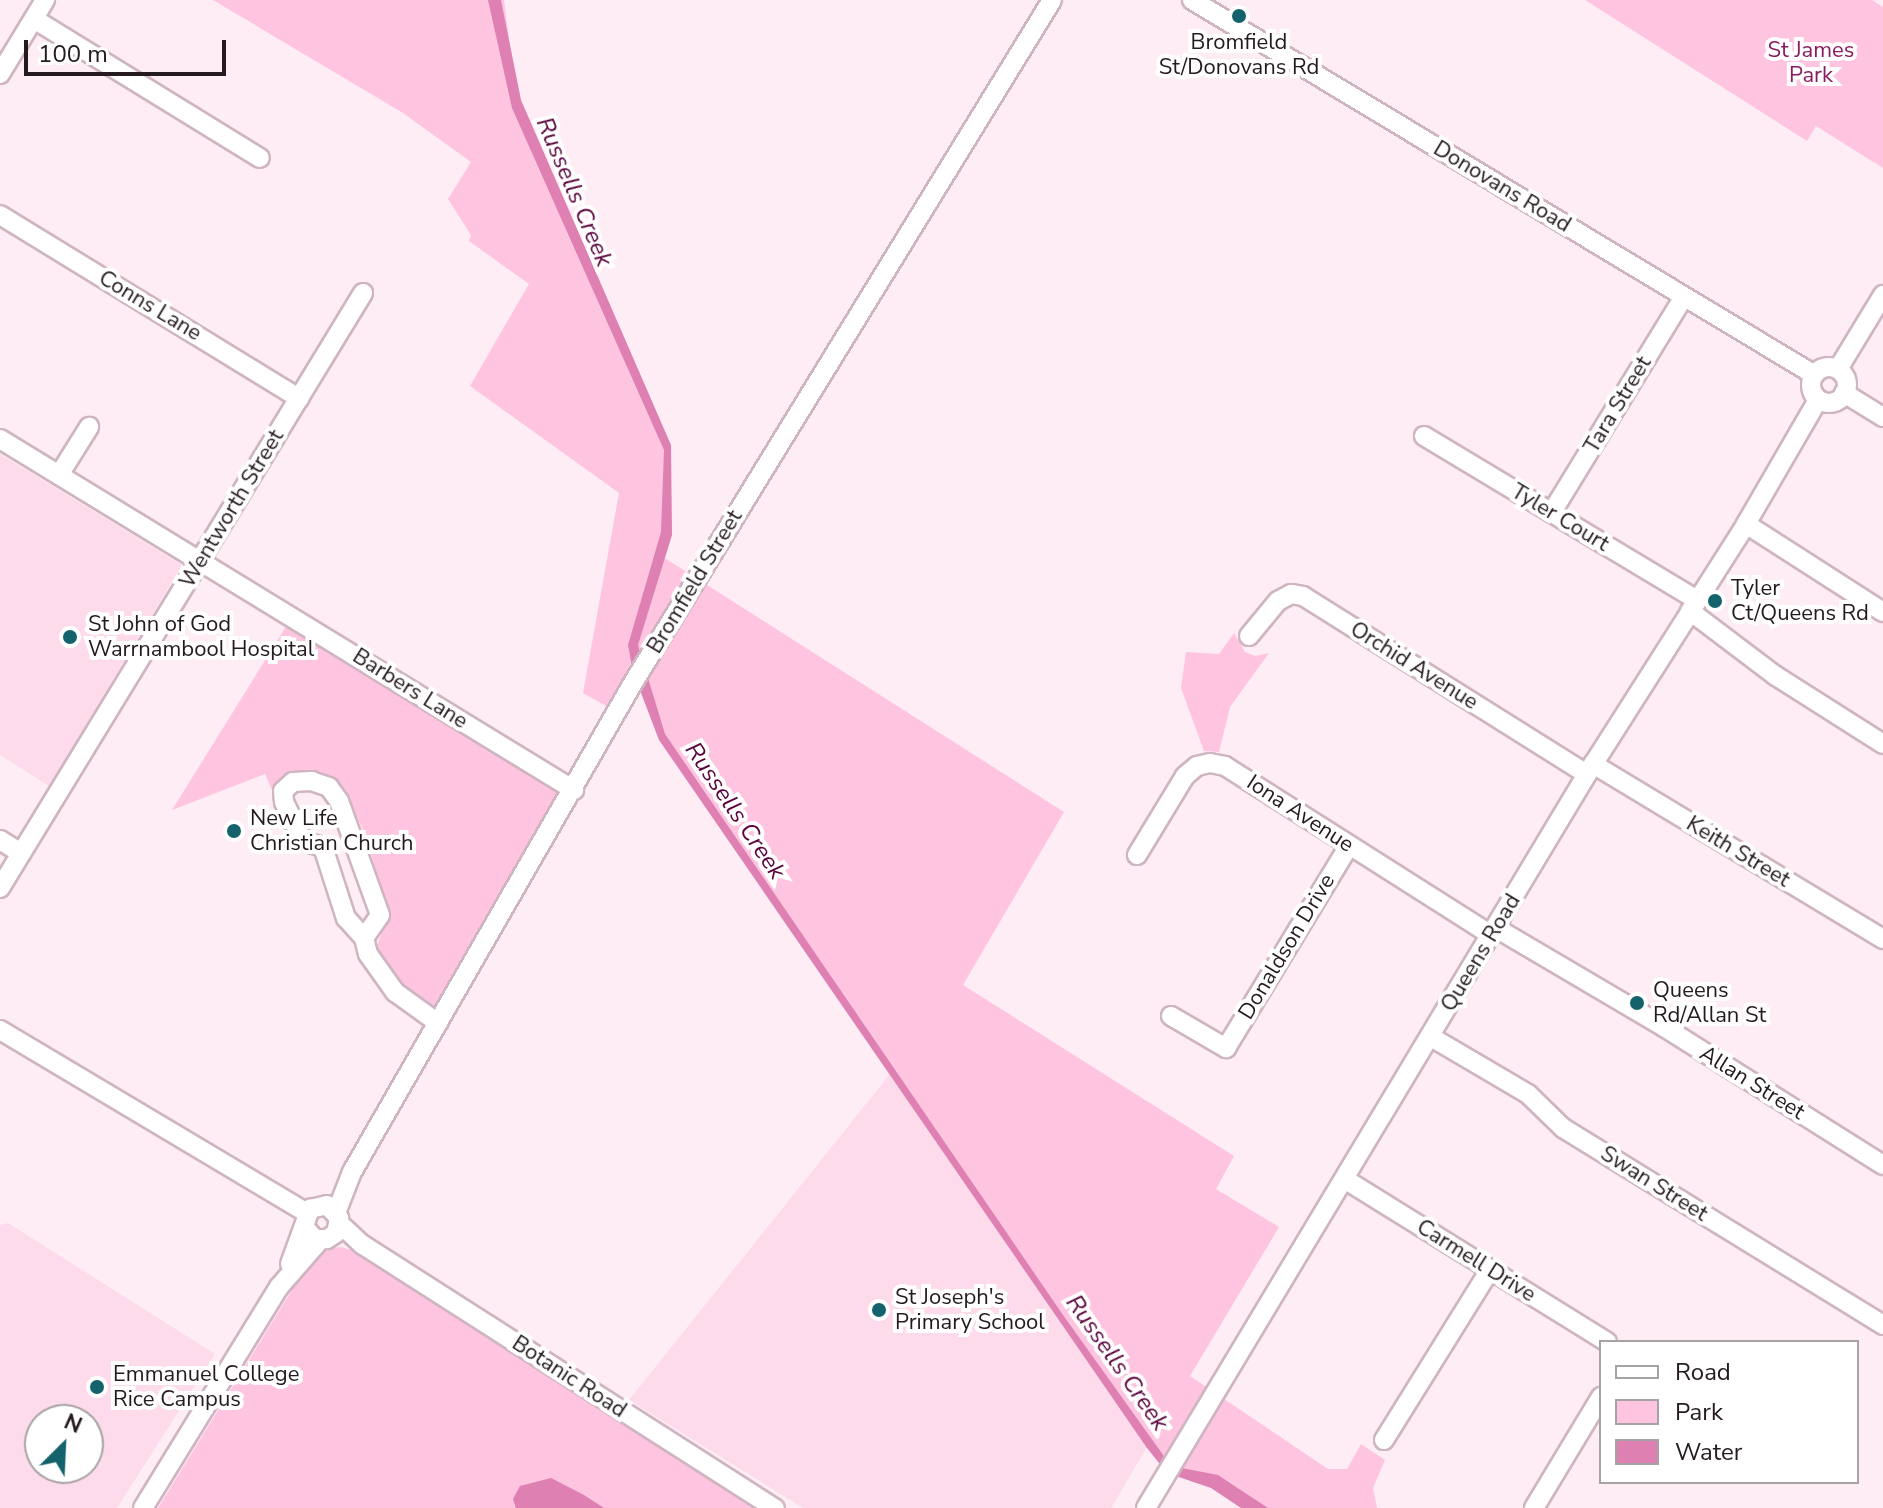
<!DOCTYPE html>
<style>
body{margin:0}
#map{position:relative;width:1883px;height:1508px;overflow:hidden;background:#feedf5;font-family:"Nunito Sans",sans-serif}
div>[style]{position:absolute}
.built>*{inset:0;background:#fddbeb}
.green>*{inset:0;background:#fec4e0}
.water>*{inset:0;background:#de80b2}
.roads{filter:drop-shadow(2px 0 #cfb5c1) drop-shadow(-2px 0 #cfb5c1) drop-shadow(0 2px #cfb5c1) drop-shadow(0 -2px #cfb5c1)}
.minor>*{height:18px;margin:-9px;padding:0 9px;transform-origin:9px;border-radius:9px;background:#fff}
.minor>.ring{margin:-9px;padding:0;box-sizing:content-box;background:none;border:18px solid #fff;border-radius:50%}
.dots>*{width:22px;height:22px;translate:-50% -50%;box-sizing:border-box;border:4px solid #fff;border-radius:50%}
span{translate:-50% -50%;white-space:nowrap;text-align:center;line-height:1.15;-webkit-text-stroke:8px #fff;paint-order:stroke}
.poi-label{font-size:22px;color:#241a1f}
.left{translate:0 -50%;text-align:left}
.park-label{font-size:22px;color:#891b60}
.street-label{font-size:22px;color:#241a1f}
.water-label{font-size:24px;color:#59023b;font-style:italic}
.legend{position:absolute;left:1599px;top:1340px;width:260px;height:144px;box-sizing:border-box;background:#fff;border:2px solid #a7a3a5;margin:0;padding:10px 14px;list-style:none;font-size:24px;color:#241a1f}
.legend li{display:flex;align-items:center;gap:16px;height:40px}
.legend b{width:40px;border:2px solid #a7a3a5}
.north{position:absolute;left:24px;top:1404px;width:80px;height:80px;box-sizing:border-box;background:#fff;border:2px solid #a7a3a5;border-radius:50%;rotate:24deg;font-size:22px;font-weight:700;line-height:32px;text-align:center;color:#241a1f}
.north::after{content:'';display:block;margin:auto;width:28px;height:36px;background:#14626b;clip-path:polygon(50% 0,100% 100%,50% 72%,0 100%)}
.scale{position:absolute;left:24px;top:40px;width:202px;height:36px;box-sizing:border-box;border:4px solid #241a1f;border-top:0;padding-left:10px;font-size:24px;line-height:28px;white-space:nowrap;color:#241a1f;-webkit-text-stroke:6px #fff;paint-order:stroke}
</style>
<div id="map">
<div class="built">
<div style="clip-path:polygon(0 454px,182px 565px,49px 786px,0 755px)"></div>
<div style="clip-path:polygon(890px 1074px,1150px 1442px,1111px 1508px,803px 1508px,629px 1400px)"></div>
<div style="clip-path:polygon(evenodd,8px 1223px,215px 1354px,117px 1508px,0 1508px,0 1225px,8px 1223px,88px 1420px,88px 1468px,40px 1468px,40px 1420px,88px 1420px)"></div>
</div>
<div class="green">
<div style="clip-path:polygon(213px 0,504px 0,517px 102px,668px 446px,660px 555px,1064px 812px,963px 985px,1234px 1156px,1216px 1189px,1279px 1227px,1190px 1376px,1328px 1469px,1347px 1469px,1361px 1444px,1385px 1460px,1373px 1488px,1377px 1508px,1252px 1508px,1213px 1483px,1169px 1469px,662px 735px,645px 666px,617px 712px,583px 693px,619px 493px,470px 386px,529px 284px,469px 241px,471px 235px,448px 199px,471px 162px,403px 113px)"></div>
<div style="clip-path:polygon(1585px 0,1872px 0,1883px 7px,1883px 168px,1816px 126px,1807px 141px)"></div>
<div style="clip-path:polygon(292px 617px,574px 790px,443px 1014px,390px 981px,375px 950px,389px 915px,365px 834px,347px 797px,326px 775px,295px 773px,272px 790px,265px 774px,172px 810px)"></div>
<div style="clip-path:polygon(1234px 633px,1245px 652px,1255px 656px,1269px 653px,1230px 707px,1219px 752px,1204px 751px,1181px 688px,1186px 652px,1219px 654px)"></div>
<div style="clip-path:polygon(341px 1247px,361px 1253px,753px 1508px,158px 1508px,314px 1254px,323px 1249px)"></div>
</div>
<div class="water">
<div style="clip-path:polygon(488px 0,501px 0,521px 100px,671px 445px,672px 535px,638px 645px,665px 734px,1063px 1315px,1171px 1466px,1218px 1475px,1268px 1508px,1241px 1508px,1211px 1488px,1167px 1473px,1147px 1448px,659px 740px,633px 672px,628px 645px,661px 532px,664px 450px,512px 108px)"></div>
<div style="clip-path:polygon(551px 1478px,584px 1495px,604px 1508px,516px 1508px,513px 1499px,520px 1486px)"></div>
</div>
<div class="roads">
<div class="minor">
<div style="left:1192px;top:0;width:725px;rotate:31.06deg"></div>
<div style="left:34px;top:19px;width:265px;rotate:31.6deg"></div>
<div style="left:0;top:74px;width:87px;rotate:-58.7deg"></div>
<div style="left:0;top:215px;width:351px;rotate:31.5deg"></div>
<div class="ring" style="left:1811px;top:367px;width:18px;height:18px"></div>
<div style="left:1838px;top:369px;width:87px;rotate:-58.7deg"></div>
<div style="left:1844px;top:393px;width:46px;rotate:31.6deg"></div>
<div style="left:1424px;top:436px;width:318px;rotate:31deg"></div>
<div style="left:0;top:439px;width:673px;rotate:31.45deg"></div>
<div style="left:59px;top:475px;width:57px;rotate:-58deg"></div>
<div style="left:1552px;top:512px;width:252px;rotate:-58.5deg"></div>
<div style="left:1746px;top:524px;width:163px;rotate:32.7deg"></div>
<div style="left:1690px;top:611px;width:108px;rotate:37.1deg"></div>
<div style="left:1776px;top:676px;width:127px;rotate:32.4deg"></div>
<div style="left:1249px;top:636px;width:45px;rotate:-50.4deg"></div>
<div style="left:1278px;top:601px;width:15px;rotate:-28deg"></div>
<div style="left:1291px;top:594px;width:12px;rotate:9deg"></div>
<div style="left:1303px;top:596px;width:335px;rotate:32.1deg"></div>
<div style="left:1593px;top:764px;width:339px;rotate:31.1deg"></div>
<div style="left:0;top:840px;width:25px;rotate:32deg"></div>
<div style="left:1137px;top:855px;width:92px;rotate:-58.7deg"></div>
<div style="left:1185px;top:776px;width:16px;rotate:-40deg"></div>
<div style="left:1197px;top:766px;width:13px;rotate:-13deg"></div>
<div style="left:1210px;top:763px;width:15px;rotate:11deg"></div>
<div style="left:1225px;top:766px;width:315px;rotate:32.4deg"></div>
<div style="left:0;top:888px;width:697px;rotate:-58.61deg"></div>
<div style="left:1496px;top:928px;width:195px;rotate:30.5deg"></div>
<div style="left:1664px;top:1027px;width:259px;rotate:32.2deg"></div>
<div style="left:364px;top:938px;width:28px;rotate:-55deg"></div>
<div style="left:380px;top:915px;width:121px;rotate:-109.8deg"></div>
<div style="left:339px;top:801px;width:17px;rotate:-126deg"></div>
<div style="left:329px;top:787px;width:18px;rotate:-161deg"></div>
<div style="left:312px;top:781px;width:19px;rotate:177deg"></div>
<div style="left:293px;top:782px;width:13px;rotate:138deg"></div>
<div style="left:283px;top:791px;width:11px;rotate:85deg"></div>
<div style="left:284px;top:802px;width:43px;rotate:64deg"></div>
<div style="left:303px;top:841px;width:21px;rotate:17deg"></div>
<div style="left:323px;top:847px;width:75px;rotate:72.1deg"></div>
<div style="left:346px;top:918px;width:27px;rotate:48deg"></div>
<div style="left:364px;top:938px;width:16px;rotate:76deg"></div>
<div style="left:368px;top:954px;width:47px;rotate:54.6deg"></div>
<div style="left:395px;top:992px;width:53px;rotate:35.8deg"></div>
<div style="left:1171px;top:1016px;width:64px;rotate:30.2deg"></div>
<div style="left:1226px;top:1048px;width:237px;rotate:-58.7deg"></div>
<div style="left:0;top:1030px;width:357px;rotate:30.8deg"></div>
<div style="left:1431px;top:1037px;width:113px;rotate:30.4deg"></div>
<div style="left:1528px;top:1094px;width:49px;rotate:44.2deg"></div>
<div style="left:1563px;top:1128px;width:376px;rotate:31.6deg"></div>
<div style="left:1346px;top:1180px;width:307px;rotate:31.8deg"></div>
<div style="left:336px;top:1213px;width:44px;rotate:-68.7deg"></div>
<div style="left:352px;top:1172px;width:564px;rotate:-60.12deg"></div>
<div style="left:633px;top:683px;width:801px;rotate:-58.47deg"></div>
<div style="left:339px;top:1223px;width:33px;rotate:43deg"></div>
<div style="left:363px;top:1245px;width:489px;rotate:32.6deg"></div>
<div style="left:290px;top:1264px;width:59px;rotate:-70deg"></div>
<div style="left:310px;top:1209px;width:17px;rotate:-13deg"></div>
<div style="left:327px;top:1205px;width:18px;rotate:47deg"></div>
<div style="left:339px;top:1218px;width:15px;rotate:101deg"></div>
<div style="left:336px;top:1233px;width:11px;rotate:146deg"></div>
<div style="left:327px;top:1239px;width:12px;rotate:180deg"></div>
<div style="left:315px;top:1239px;width:15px;rotate:-132deg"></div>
<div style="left:1384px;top:1440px;width:200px;rotate:-58.1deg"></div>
<div style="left:143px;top:1508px;width:259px;rotate:-58.4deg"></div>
<div style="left:279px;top:1287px;width:62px;rotate:-48.9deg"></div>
<div style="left:1146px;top:1508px;width:856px;rotate:-59deg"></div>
<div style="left:1587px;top:774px;width:296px;rotate:-57.5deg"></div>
<div style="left:1746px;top:524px;width:143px;rotate:-59.9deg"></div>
<div style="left:1534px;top:1508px;width:130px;rotate:-58.9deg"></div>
</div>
</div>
<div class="dots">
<div style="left:1239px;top:16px;background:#14626b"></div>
<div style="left:1715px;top:601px;background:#14626b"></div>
<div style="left:70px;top:637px;background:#14626b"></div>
<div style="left:234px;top:831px;background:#14626b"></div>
<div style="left:1637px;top:1003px;background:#14626b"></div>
<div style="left:879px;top:1310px;background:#14626b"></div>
<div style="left:97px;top:1387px;background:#14626b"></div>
</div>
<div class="poi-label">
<span style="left:1239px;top:55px">Bromfield<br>St/Donovans Rd</span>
<span class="left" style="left:1731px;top:601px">Tyler<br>Ct/Queens Rd</span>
<span class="left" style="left:88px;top:637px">St John of God<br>Warrnambool Hospital</span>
<span class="left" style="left:250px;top:831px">New Life<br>Christian Church</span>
<span class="left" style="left:1653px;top:1003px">Queens<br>Rd/Allan St</span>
<span class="left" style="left:895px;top:1310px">St Joseph's<br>Primary School</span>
<span class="left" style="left:113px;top:1387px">Emmanuel College<br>Rice Campus</span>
</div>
<div class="park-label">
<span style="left:1811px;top:63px">St James<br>Park</span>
</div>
<div class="street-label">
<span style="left:1502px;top:187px;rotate:31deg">Donovans Road</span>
<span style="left:150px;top:306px;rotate:31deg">Conns Lane</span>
<span style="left:1618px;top:405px;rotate:-59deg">Tara Street</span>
<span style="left:232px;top:509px;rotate:-59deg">Wentworth Street</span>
<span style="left:1560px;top:518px;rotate:31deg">Tyler Court</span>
<span style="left:695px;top:582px;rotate:-59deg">Bromfield Street</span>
<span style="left:1414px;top:666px;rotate:32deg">Orchid Avenue</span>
<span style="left:410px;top:689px;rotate:32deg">Barbers Lane</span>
<span style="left:1300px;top:814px;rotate:33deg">Iona Avenue</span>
<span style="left:1738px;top:852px;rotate:31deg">Keith Street</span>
<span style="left:1287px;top:947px;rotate:-59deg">Donaldson Drive</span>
<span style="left:1481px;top:953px;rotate:-59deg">Queens Road</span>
<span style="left:1752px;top:1083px;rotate:32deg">Allan Street</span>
<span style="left:1654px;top:1184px;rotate:32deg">Swan Street</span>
<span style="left:1476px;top:1261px;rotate:32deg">Carmell Drive</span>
<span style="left:569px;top:1377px;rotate:33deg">Botanic Road</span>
</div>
<div class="water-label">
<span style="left:574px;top:192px;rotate:67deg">Russells Creek</span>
<span style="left:735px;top:811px;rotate:56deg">Russells Creek</span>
<span style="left:1117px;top:1363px;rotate:55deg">Russells Creek</span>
</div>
<ul class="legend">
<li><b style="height:10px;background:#fff"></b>Road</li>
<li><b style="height:22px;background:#fec4e0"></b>Park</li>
<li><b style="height:22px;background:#de80b2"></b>Water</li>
</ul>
<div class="north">N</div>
<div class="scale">100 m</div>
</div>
